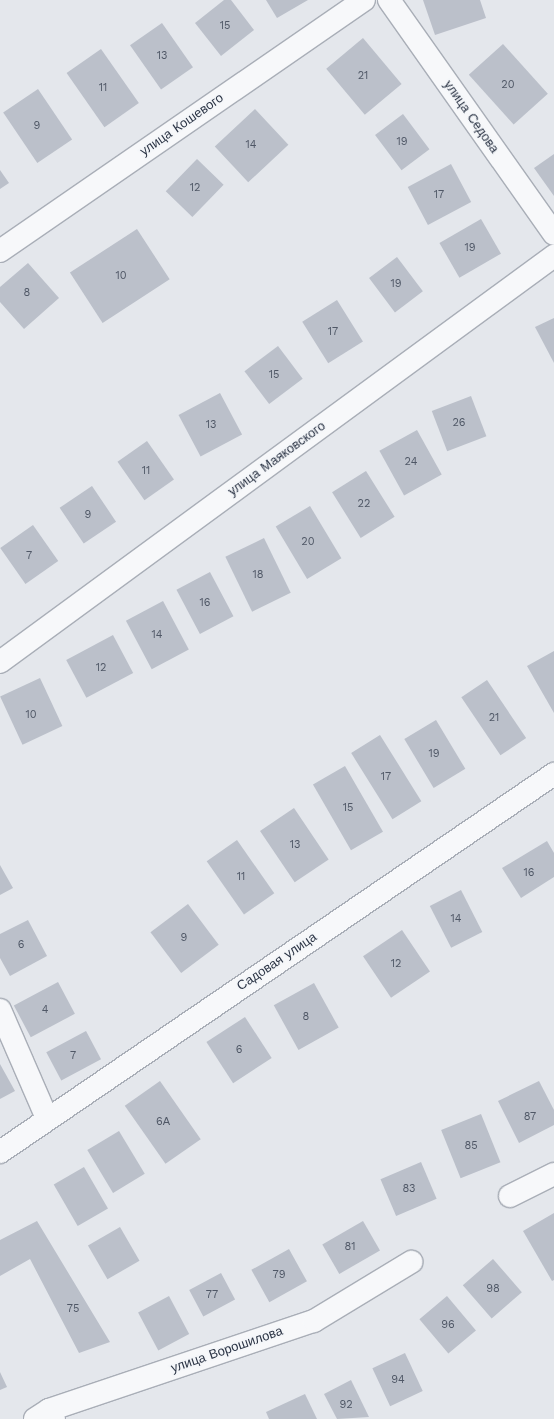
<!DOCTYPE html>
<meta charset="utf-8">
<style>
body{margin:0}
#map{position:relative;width:554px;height:1419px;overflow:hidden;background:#e4e7ec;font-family:"Work Sans",sans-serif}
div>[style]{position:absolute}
.building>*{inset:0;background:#bbc0ca;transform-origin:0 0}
.roads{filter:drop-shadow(1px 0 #a9aeb7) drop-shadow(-1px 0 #a9aeb7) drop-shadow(0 1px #a9aeb7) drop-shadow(0 -1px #a9aeb7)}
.minor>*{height:22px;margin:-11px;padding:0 11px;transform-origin:11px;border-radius:11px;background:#f7f8fa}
.tertiary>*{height:22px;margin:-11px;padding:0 11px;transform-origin:11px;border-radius:11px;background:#f7f8fa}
span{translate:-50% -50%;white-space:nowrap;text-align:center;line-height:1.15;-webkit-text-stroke:3.5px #f4f6f9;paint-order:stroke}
.number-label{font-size:11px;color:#4f5766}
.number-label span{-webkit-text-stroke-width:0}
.street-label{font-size:13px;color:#2b3445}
</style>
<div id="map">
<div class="building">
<div style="clip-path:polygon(224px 0,231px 0,254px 30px,221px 56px,195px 23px)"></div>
<div style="clip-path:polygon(266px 0,308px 0,277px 18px)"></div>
<div style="clip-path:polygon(423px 0,480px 0,486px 18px,435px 35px)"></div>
<div style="left:162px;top:23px;width:54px;height:39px;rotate:55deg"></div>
<div style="left:363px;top:38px;width:60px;height:48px;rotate:50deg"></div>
<div style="left:503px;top:44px;width:67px;height:46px;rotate:48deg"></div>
<div style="left:101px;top:49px;width:66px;height:42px;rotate:55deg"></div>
<div style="left:38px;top:89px;width:61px;height:42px;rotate:56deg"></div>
<div style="left:255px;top:109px;width:49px;height:55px;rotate:47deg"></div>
<div style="left:403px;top:114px;width:44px;height:35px;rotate:53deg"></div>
<div style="clip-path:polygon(554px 154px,554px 196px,534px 168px)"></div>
<div style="left:197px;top:159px;width:37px;height:45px;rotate:44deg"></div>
<div style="left:451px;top:164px;width:43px;height:49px;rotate:62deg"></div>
<div style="clip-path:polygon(0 170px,9px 183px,0 189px)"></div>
<div style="left:481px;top:219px;width:40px;height:48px;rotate:60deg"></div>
<div style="left:137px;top:229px;width:60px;height:80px;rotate:57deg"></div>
<div style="left:397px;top:257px;width:43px;height:35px;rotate:53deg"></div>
<div style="clip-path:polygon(28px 263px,59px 298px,24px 329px,0 302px,0 287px)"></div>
<div style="left:337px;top:300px;width:49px;height:41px;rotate:58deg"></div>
<div style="clip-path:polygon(554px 318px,554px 363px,535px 327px)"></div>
<div style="left:278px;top:346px;width:41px;height:42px;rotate:53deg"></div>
<div style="left:220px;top:393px;width:47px;height:47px;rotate:62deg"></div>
<div style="left:471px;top:396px;width:43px;height:42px;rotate:69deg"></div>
<div style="left:417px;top:430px;width:51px;height:43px;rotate:61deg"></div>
<div style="left:147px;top:441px;width:47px;height:36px;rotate:55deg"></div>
<div style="left:366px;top:471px;width:54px;height:40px;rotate:58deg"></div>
<div style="left:92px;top:486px;width:43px;height:39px;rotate:56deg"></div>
<div style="left:310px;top:506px;width:61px;height:40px;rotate:59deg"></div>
<div style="left:33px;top:525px;width:44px;height:40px;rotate:55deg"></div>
<div style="left:264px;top:538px;width:61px;height:43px;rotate:64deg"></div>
<div style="left:210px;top:572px;width:50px;height:38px;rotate:62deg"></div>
<div style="left:163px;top:601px;width:55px;height:42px;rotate:62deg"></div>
<div style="left:113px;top:635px;width:43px;height:53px;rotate:62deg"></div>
<div style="clip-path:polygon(554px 651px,554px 713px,527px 666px)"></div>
<div style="left:40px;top:678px;width:53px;height:44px;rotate:65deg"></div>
<div style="left:487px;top:680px;width:70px;height:31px;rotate:56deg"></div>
<div style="left:436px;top:720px;width:57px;height:37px;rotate:59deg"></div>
<div style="left:380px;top:735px;width:78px;height:34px;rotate:58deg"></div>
<div style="left:345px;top:766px;width:76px;height:37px;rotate:60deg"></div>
<div style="left:294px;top:808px;width:62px;height:41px;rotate:56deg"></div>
<div style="left:237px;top:840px;width:65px;height:37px;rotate:55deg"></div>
<div style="clip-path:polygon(547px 841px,554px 853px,554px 877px,521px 898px,502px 868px)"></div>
<div style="clip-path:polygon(0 865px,13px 888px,0 895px)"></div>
<div style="left:461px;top:890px;width:47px;height:35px;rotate:63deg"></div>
<div style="left:188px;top:904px;width:51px;height:47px;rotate:53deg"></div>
<div style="clip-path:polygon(28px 920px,47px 956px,10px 976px,0 958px,0 934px)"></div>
<div style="left:402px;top:930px;width:50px;height:47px;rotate:56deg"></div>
<div style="left:58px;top:982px;width:36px;height:50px;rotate:62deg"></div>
<div style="left:314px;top:983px;width:51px;height:46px;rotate:61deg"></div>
<div style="left:245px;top:1017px;width:49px;height:46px;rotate:57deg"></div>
<div style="left:86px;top:1031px;width:32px;height:45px;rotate:62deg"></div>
<div style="clip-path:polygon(0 1064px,15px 1091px,0 1099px)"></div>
<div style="left:160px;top:1081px;width:71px;height:43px;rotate:55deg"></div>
<div style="clip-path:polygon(539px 1081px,554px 1110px,554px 1125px,519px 1143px,498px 1101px)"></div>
<div style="left:481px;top:1114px;width:52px;height:43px;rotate:68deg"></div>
<div style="left:119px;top:1131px;width:50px;height:37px;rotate:59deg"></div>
<div style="left:421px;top:1162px;width:40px;height:44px;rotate:67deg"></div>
<div style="left:84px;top:1167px;width:48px;height:35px;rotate:60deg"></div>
<div style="clip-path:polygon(554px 1213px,554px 1280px,552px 1281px,523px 1231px)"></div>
<div style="clip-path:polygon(37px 1221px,110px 1342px,79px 1353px,30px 1259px,0 1276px,0 1240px)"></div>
<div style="left:363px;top:1221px;width:34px;height:47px;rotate:60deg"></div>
<div style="left:120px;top:1227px;width:39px;height:37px;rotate:60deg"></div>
<div style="left:289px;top:1249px;width:37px;height:43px;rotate:61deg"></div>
<div style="left:493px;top:1259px;width:44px;height:40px;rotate:49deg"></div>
<div style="left:221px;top:1273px;width:30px;height:36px;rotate:62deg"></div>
<div style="left:169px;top:1296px;width:43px;height:35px;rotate:62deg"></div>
<div style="left:447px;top:1296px;width:45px;height:36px;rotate:50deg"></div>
<div style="left:405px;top:1353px;width:42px;height:36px;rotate:65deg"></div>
<div style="clip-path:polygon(0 1372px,7px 1387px,0 1390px)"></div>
<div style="clip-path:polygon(351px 1380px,369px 1417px,337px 1419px,324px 1394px)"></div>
<div style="clip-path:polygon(305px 1394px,317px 1419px,269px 1419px,266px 1412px)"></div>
</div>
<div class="roads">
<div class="minor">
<div style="left:389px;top:0;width:286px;rotate:54.8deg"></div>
<div style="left:0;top:251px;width:442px;rotate:-34.6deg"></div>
<div style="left:0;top:662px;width:687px;rotate:-36.24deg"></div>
<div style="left:0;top:1010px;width:118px;rotate:66.5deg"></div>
<div style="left:510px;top:1196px;width:49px;rotate:-26.6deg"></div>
<div style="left:49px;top:1410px;width:280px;rotate:-18.6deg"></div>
<div style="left:314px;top:1321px;width:114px;rotate:-31.3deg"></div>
</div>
<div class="tertiary">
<div style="left:0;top:1152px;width:671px;rotate:-34.31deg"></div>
<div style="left:35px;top:1419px;width:17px;rotate:-33deg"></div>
<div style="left:49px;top:1410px;width:10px;rotate:61deg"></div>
</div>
</div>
<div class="number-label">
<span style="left:225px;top:26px">15</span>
<span style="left:162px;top:56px">13</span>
<span style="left:363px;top:76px">21</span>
<span style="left:508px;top:85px">20</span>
<span style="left:103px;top:88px">11</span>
<span style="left:37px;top:126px">9</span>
<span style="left:402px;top:142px">19</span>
<span style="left:251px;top:145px">14</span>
<span style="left:195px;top:188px">12</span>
<span style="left:439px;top:195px">17</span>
<span style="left:470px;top:248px">19</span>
<span style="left:121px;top:276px">10</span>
<span style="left:396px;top:284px">19</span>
<span style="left:27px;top:293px">8</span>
<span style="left:333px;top:332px">17</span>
<span style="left:274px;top:375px">15</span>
<span style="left:459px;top:423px">26</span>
<span style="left:211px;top:425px">13</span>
<span style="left:411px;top:462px">24</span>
<span style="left:146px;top:471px">11</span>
<span style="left:364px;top:504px">22</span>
<span style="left:88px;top:515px">9</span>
<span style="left:308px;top:542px">20</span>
<span style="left:29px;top:556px">7</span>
<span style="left:258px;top:575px">18</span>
<span style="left:205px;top:603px">16</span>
<span style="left:157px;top:635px">14</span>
<span style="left:101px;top:668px">12</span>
<span style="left:31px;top:715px">10</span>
<span style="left:494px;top:718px">21</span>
<span style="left:434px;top:754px">19</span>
<span style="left:386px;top:777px">17</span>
<span style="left:348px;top:808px">15</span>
<span style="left:295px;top:845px">13</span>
<span style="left:529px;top:873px">16</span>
<span style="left:241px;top:877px">11</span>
<span style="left:456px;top:919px">14</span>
<span style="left:184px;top:938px">9</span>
<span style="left:21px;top:945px">6</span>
<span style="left:396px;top:964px">12</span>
<span style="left:45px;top:1010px">4</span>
<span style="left:306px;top:1017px">8</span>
<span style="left:239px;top:1050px">6</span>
<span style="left:73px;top:1056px">7</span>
<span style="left:530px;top:1117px">87</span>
<span style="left:163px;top:1122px">6А</span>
<span style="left:471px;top:1146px">85</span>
<span style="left:409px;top:1189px">83</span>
<span style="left:350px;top:1247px">81</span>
<span style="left:279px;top:1275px">79</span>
<span style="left:493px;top:1289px">98</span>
<span style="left:212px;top:1295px">77</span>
<span style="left:73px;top:1309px">75</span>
<span style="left:448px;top:1325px">96</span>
<span style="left:398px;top:1380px">94</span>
<span style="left:346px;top:1405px">92</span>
</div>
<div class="street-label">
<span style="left:471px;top:117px;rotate:55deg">улица Седова</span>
<span style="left:182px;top:125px;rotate:-35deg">улица Кошевого</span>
<span style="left:277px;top:459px;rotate:-36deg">улица Маяковского</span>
<span style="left:277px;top:962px;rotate:-34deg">Садовая улица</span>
<span style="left:227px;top:1350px;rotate:-19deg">улица Ворошилова</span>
</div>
</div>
